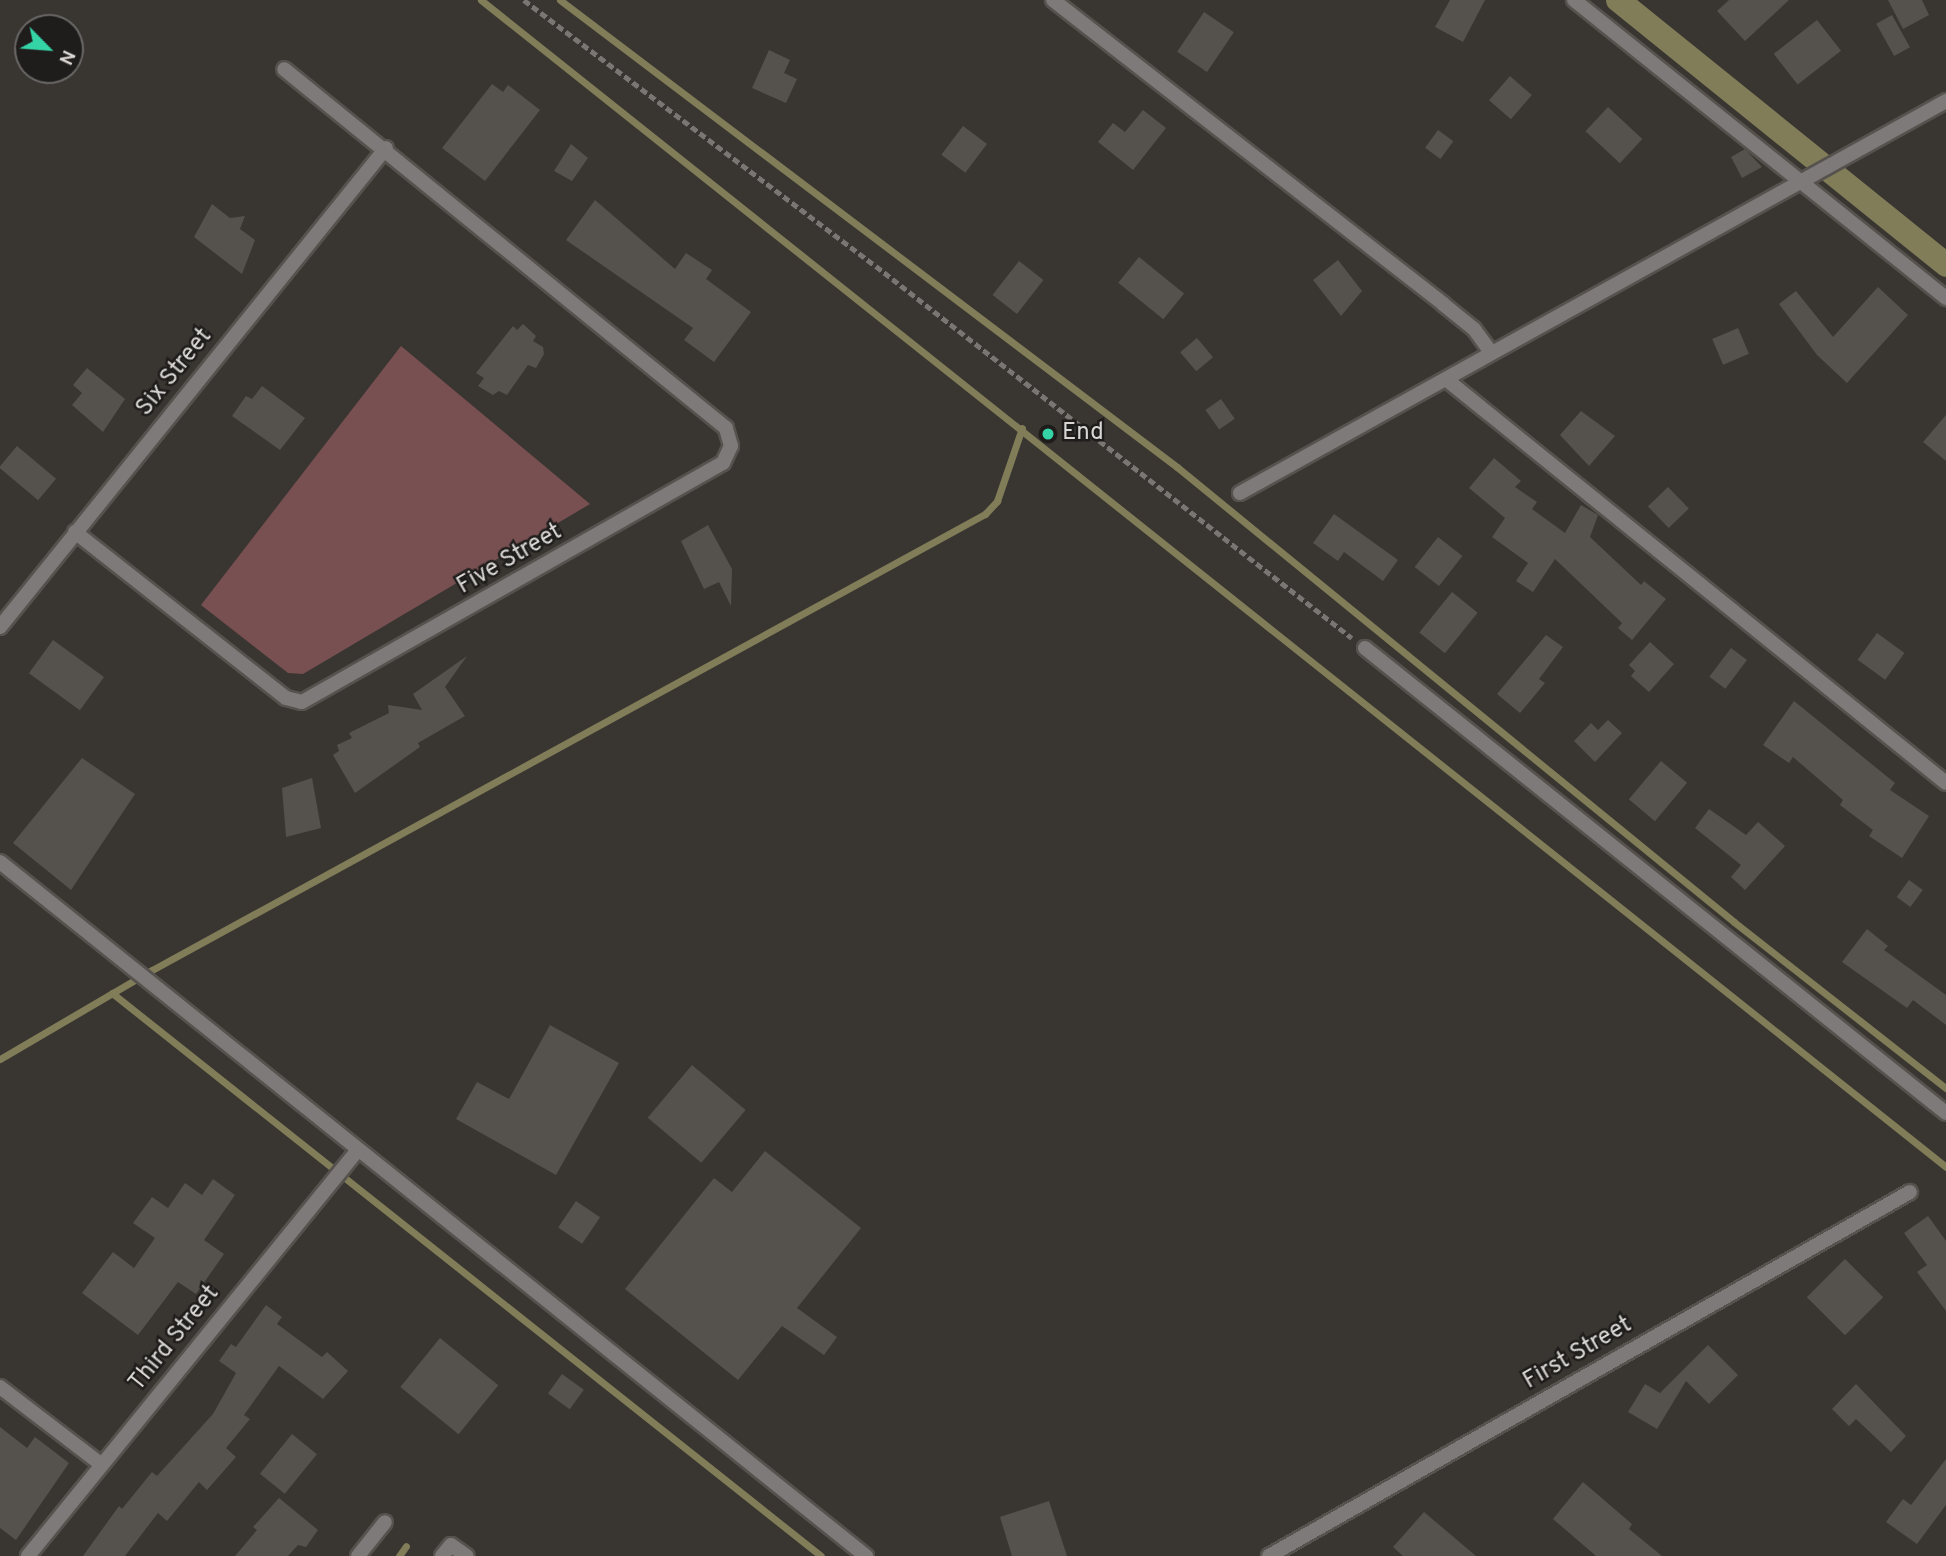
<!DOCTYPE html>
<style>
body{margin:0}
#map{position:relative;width:1946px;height:1556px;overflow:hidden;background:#393531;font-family:Overpass,sans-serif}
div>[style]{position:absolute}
.green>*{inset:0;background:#785052}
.stream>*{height:7px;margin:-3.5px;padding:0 3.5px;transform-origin:3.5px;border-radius:3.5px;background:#817d58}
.canal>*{height:24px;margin:-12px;padding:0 12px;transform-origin:12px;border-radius:12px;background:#817d58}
.building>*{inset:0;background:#55524d;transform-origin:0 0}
.path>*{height:4.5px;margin-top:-2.25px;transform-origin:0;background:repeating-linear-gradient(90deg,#7a7673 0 7px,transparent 0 10.5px)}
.roads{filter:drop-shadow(2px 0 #56524e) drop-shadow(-2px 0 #56524e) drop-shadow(0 2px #56524e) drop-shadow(0 -2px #56524e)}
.minor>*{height:14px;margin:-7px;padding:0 7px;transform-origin:7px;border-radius:7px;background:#7d7a79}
.dots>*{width:19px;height:19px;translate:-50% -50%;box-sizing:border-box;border:4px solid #1f1d1b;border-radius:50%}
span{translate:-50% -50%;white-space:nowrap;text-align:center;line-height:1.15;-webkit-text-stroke:5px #1f1d1b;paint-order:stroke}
.street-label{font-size:24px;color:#d9d6d4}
.poi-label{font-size:24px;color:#d9d6d4}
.left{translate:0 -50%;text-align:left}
.north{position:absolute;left:14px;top:14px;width:70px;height:70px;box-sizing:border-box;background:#1f1d1b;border:2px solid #696765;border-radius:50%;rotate:115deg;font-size:19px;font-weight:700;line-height:28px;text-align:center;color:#d9d6d4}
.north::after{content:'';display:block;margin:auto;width:24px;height:32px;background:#35d4a7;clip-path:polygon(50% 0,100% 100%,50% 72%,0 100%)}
</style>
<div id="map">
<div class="green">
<div style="clip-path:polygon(401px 346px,590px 504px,303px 674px,288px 673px,201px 605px)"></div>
</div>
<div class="stream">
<div style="left:481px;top:0;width:1873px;rotate:38.54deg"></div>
<div style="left:560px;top:0;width:774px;rotate:37.12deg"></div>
<div style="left:1177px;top:467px;width:719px;rotate:39.24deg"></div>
<div style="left:1734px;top:922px;width:269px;rotate:38.1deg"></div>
<div style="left:112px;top:993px;width:905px;rotate:38.45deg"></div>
<div style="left:0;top:1059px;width:176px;rotate:-30.4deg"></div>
<div style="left:152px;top:970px;width:950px;rotate:-28.7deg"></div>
<div style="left:985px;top:514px;width:18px;rotate:-47deg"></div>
<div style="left:997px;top:501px;width:77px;rotate:-71.1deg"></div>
<div style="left:399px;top:1556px;width:12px;rotate:-55deg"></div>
</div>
<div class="canal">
<div style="left:1618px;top:0;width:422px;rotate:38.9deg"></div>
</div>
<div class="building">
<div style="clip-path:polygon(1450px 0,1485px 0,1463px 42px,1435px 27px)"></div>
<div style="clip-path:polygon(1729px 0,1789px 0,1745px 41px,1717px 11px)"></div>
<div style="clip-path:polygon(1888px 0,1922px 0,1929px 15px,1903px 29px)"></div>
<div style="left:1204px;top:12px;width:36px;height:48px;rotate:34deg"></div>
<div style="left:1892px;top:15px;width:37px;height:18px;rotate:61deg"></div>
<div style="left:1817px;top:20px;width:39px;height:55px;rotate:52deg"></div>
<div style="clip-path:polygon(769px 50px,790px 60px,784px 73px,797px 79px,786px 103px,752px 88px)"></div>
<div style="left:1510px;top:76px;width:29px;height:32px;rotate:41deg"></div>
<div style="clip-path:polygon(492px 84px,503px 92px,508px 85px,540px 110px,485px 181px,442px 148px)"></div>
<div style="left:1608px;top:107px;width:47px;height:33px;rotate:43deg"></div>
<div style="clip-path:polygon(1143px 110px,1166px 128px,1133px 170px,1098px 142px,1113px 123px,1125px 132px)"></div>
<div style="left:963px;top:126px;width:30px;height:36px;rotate:37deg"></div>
<div style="left:1438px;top:130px;width:19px;height:22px;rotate:36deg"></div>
<div style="clip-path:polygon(571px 144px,588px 158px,572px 181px,554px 171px)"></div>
<div style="clip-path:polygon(1745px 149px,1762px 167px,1742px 178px,1731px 157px)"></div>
<div style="clip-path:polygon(595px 200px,675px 269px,686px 253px,712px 270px,706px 279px,751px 312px,714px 362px,684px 340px,693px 328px,566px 240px)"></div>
<div style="clip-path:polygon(212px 204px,230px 218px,245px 216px,240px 229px,255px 240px,242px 274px,194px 237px)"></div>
<div style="left:1139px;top:257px;width:58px;height:33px;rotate:39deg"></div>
<div style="clip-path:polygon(1338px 260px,1362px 291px,1341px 316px,1313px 280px)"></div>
<div style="left:1019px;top:261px;width:31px;height:43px;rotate:38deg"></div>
<div style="clip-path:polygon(1878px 287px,1908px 315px,1847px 383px,1817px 355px,1779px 304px,1796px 291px,1833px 337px)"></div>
<div style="clip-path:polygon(523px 324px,536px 336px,533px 341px,543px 347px,544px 354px,536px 368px,528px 365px,507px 395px,499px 391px,493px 395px,478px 386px,484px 378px,476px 373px,513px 326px,517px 330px)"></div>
<div style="left:1738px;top:328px;width:28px;height:28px;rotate:67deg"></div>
<div style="left:1197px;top:338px;width:25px;height:22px;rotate:50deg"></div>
<div style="clip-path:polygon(87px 368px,125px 399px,103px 432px,72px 405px,82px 393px,73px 385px)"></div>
<div style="clip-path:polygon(262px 386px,305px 418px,280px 450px,232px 416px,246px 396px,252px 399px)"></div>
<div style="left:1221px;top:399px;width:24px;height:19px;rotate:55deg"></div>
<div style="clip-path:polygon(1581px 411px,1615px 436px,1589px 466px,1560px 435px)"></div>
<div style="clip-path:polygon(1946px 415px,1946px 461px,1923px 442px)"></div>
<div style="left:17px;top:446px;width:51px;height:28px;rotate:40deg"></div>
<div style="clip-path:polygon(1494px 458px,1521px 481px,1515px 487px,1537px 502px,1532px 509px,1565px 533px,1581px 505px,1598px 515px,1590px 537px,1641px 585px,1644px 581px,1666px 599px,1632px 640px,1618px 628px,1622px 623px,1555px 559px,1533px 592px,1516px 581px,1528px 563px,1492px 537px,1505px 518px,1469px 488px)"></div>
<div style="left:1668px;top:487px;width:30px;height:28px;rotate:46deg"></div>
<div style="clip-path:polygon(1334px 514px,1398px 560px,1383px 581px,1344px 552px,1338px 561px,1313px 543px)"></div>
<div style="clip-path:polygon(708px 525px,732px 569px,731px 606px,719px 582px,704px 589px,681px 541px)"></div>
<div style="left:1438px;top:537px;width:31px;height:38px;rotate:38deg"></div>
<div style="left:1452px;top:592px;width:33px;height:52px;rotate:39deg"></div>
<div style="left:1877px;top:633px;width:34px;height:33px;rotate:36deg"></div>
<div style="clip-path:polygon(1546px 635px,1563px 647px,1539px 679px,1545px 683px,1520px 713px,1497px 694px)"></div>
<div style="left:53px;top:640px;width:63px;height:41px;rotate:36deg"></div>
<div style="clip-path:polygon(1650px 642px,1674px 664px,1649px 692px,1631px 676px,1635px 671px,1629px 665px)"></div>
<div style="left:1731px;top:648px;width:20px;height:36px;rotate:37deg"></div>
<div style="clip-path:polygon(467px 656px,445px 687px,465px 716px,418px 743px,420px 747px,355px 793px,333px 755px,339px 751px,337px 745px,352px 738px,349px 733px,389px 713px,388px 705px,422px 710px,413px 694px)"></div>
<div style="clip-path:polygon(1794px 701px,1895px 783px,1890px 790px,1929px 816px,1902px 858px,1869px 836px,1873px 830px,1840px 805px,1843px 800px,1793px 757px,1789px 763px,1763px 745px)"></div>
<div style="clip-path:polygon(1608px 720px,1622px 733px,1595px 762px,1574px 741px,1591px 723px,1598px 730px)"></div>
<div style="clip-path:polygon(82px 758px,135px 794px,71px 890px,13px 843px)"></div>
<div style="left:1661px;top:761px;width:34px;height:50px;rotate:40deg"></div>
<div style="clip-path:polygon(312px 778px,321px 828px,286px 837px,282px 788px)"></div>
<div style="clip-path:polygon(1709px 809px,1746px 835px,1758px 822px,1785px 846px,1745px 890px,1731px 877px,1741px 865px,1695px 828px)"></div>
<div style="left:1909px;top:880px;width:17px;height:21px;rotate:36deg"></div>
<div style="clip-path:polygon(1867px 929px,1888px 946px,1884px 950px,1946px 995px,1946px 1025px,1913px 1000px,1907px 1008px,1842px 962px)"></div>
<div style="clip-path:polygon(550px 1025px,619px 1063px,556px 1175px,456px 1119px,477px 1082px,509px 1099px)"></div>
<div style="left:692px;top:1065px;width:70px;height:69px;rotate:40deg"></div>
<div style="clip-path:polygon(765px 1151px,861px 1228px,797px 1308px,837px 1337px,824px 1355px,782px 1326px,738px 1380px,625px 1289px,714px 1178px,732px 1192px)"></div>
<div style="clip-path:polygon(213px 1179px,235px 1195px,204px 1240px,224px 1254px,196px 1294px,178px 1282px,138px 1335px,82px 1293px,113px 1252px,134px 1268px,155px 1238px,133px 1223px,152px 1197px,168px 1208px,185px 1183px,202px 1195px)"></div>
<div style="left:576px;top:1201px;width:29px;height:32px;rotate:34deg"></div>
<div style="clip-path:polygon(1928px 1216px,1946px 1241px,1946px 1311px,1917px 1272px,1927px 1265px,1904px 1233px)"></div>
<div style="left:1845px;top:1259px;width:54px;height:54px;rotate:45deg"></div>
<div style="clip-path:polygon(266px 1305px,282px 1317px,277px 1324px,322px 1357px,327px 1352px,348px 1371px,323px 1399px,279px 1366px,244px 1415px,250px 1419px,226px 1448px,236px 1457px,207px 1490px,199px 1482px,167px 1521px,158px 1513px,125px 1556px,83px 1556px,119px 1506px,122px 1509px,152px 1472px,157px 1476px,213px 1414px,236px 1373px,219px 1361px,231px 1344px,236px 1347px)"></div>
<div style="left:440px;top:1338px;width:75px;height:63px;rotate:39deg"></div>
<div style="clip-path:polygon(1708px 1345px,1738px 1375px,1709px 1404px,1686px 1381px,1657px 1429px,1628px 1412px,1645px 1384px,1660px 1393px)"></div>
<div style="left:562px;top:1374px;width:27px;height:24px;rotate:36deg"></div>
<div style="clip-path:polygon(1856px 1384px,1906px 1436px,1891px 1452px,1856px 1419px,1849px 1426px,1832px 1409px)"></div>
<div style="clip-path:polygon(0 1427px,27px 1448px,35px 1437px,69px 1463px,16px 1540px,0 1528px)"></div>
<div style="left:292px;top:1434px;width:32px;height:51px;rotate:39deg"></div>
<div style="clip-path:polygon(1946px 1459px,1946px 1505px,1917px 1544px,1886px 1522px,1903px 1499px,1911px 1505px)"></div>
<div style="clip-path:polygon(1583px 1482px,1632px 1524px,1629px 1529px,1662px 1556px,1596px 1556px,1553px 1519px)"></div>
<div style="clip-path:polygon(279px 1498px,318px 1530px,306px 1547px,298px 1545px,288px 1556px,235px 1556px,257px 1530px,253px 1527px)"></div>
<div style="clip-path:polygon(1049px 1501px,1067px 1556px,1012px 1556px,1000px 1517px)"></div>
<div style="clip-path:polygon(1424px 1512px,1476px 1556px,1403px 1556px,1393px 1547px)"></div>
</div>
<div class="path">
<div style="left:524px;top:0;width:441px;rotate:37.1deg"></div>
<div style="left:876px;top:266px;width:604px;rotate:38.01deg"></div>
</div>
<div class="roads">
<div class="minor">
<div style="left:1053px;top:0;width:494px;rotate:37.9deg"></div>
<div style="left:1443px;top:304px;width:40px;rotate:39deg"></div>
<div style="left:1474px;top:329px;width:29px;rotate:54deg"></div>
<div style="left:1574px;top:0;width:477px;rotate:38.7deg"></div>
<div style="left:1447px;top:380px;width:641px;rotate:38.92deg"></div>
<div style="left:1240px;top:493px;width:808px;rotate:-29.04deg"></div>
<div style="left:75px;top:532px;width:268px;rotate:38.2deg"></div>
<div style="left:286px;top:698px;width:16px;rotate:14deg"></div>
<div style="left:302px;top:702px;width:484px;rotate:-29.6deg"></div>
<div style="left:723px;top:463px;width:19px;rotate:-65deg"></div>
<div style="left:731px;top:446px;width:19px;rotate:-106deg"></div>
<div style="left:726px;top:428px;width:569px;rotate:-140.92deg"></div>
<div style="left:0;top:627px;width:615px;rotate:-51.14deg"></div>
<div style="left:1365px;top:648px;width:744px;rotate:38.67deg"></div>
<div style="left:0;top:862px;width:1110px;rotate:38.71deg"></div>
<div style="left:0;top:1387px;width:128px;rotate:37.4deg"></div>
<div style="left:28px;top:1556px;width:522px;rotate:-50.91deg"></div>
<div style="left:358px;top:1556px;width:43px;rotate:-51.5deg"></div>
<div style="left:442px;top:1556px;width:14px;rotate:-51deg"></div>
<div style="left:451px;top:1545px;width:19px;rotate:35deg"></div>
<div style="left:1269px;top:1556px;width:737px;rotate:-29.59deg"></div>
</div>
</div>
<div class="dots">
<div style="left:1048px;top:434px;background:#35d4a7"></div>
</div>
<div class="street-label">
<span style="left:175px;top:373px;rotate:-51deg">Six Street</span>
<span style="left:510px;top:560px;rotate:-30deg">Five Street</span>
<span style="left:175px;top:1339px;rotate:-51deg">Third Street</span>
<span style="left:1578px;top:1354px;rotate:-30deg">First Street</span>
</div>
<div class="poi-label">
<span class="left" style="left:1062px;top:434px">End</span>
</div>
<div class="north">N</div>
</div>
